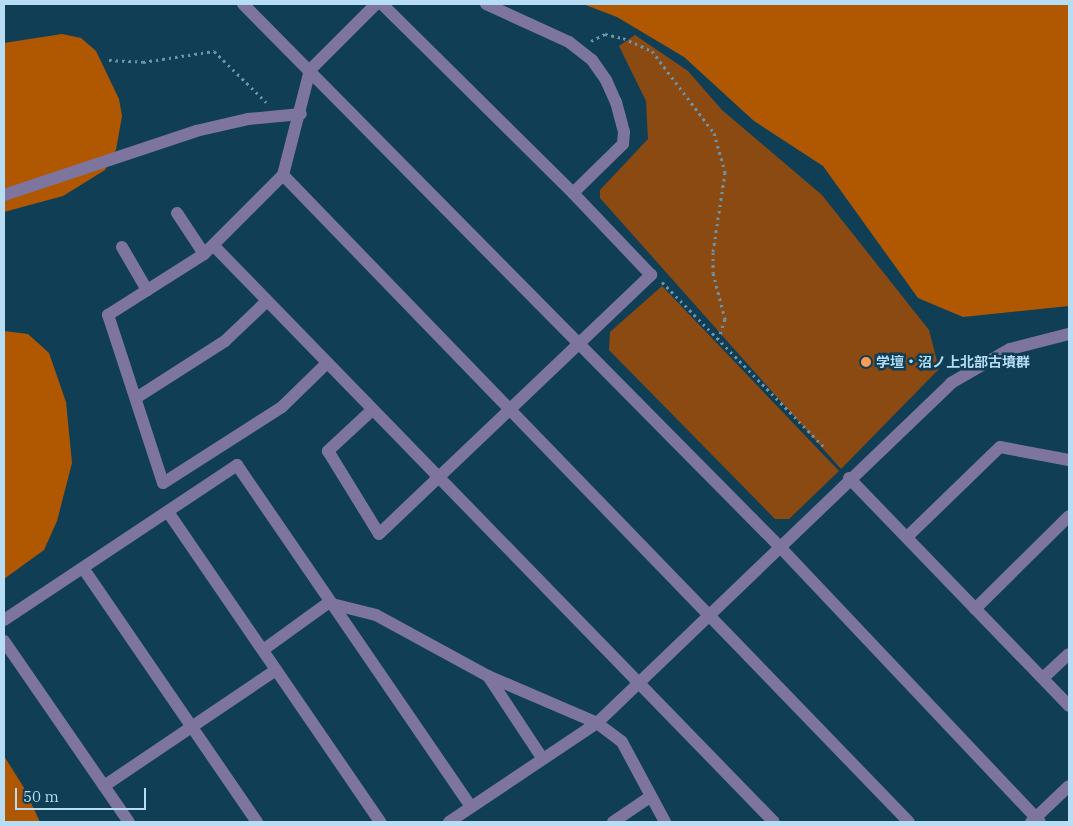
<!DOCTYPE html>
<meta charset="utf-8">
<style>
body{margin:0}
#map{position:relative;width:1073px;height:826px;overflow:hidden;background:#103e55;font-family:"IBM Plex Serif","Noto Sans JP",serif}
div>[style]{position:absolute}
.green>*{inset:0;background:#8c4a13}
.forest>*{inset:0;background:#b05801}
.path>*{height:3px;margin-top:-1.5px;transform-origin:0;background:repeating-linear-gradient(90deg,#6a94ab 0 2.5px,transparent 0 6.5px)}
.minor>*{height:12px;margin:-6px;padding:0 6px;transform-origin:6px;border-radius:6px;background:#7d759d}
.dots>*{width:14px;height:14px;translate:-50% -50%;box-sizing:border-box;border:2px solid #103e55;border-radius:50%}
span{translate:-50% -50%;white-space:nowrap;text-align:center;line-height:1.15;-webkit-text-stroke:5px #103e55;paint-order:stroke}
.poi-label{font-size:14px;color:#b6ddf4;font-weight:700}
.left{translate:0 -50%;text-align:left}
.frame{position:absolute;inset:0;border:5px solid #b6ddf4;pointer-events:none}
.scale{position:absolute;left:15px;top:788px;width:131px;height:22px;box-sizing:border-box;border:2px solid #b6ddf4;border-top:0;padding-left:6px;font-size:15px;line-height:18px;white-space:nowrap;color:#b6ddf4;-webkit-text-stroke:4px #103e55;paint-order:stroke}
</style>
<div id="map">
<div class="green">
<div style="clip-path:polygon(635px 35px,688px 71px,722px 110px,822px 195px,929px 330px,939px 369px,841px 469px,600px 198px,600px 190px,648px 139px,646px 101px,619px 46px)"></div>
<div style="clip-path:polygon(662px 286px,839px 471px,789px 519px,775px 519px,609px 350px,610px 332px)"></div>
</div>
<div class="forest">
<div style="clip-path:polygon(583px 4px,1069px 4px,1069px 306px,963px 317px,918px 298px,823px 166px,754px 121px,684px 57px,617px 17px)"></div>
<div style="clip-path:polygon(62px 34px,81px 38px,96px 51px,119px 99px,122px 116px,116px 150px,105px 170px,63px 196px,4px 212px,4px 43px)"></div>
<div style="clip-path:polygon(4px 331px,28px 334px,49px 353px,66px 402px,72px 463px,57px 521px,44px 550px,4px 579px)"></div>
<div style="clip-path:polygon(4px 756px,23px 786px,40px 822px,4px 822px)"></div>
</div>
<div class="path">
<div style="left:591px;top:41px;width:16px;rotate:-27deg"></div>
<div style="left:605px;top:34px;width:18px;rotate:13deg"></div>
<div style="left:623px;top:38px;width:32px;rotate:24deg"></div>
<div style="left:652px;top:51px;width:103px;rotate:52.9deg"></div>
<div style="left:714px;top:133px;width:41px;rotate:74.2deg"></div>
<div style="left:725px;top:172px;width:81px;rotate:98.5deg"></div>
<div style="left:713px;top:252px;width:21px;rotate:90deg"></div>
<div style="left:713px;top:273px;width:48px;rotate:75.4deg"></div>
<div style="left:725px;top:319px;width:20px;rotate:108deg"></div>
<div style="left:109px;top:60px;width:34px;rotate:3deg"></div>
<div style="left:143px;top:62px;width:72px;rotate:-8.8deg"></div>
<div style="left:214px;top:51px;width:73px;rotate:44.4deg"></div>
<div style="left:662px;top:282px;width:233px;rotate:45.5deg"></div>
</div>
<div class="minor">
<div style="left:243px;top:4px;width:764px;rotate:45.32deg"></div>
<div style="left:780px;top:547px;width:378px;rotate:46.6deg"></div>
<div style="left:486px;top:4px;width:91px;rotate:24.6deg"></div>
<div style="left:569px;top:42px;width:29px;rotate:38deg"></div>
<div style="left:592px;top:60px;width:24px;rotate:55deg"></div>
<div style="left:606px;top:80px;width:24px;rotate:66deg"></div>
<div style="left:616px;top:102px;width:31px;rotate:75deg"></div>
<div style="left:624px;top:132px;width:12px;rotate:95deg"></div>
<div style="left:623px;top:144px;width:70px;rotate:135.6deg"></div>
<div style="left:283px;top:175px;width:900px;rotate:45.95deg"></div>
<div style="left:4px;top:195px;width:202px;rotate:-18.4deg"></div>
<div style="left:196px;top:131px;width:53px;rotate:-13deg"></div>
<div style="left:248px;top:119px;width:53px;rotate:-5.4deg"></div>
<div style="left:177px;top:213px;width:49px;rotate:56.6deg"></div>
<div style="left:214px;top:246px;width:803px;rotate:45.81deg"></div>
<div style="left:122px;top:247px;width:50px;rotate:59.8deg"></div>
<div style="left:326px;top:364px;width:62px;rotate:135.7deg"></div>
<div style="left:282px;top:407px;width:141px;rotate:147.4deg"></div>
<div style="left:163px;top:483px;width:177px;rotate:-108.1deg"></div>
<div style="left:108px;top:315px;width:114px;rotate:-32.4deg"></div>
<div style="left:204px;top:254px;width:112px;rotate:-45deg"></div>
<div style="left:283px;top:175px;width:108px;rotate:-75.6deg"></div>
<div style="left:310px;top:70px;width:93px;rotate:-45deg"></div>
<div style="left:136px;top:398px;width:106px;rotate:-32.6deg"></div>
<div style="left:225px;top:341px;width:57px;rotate:-43.6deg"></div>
<div style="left:371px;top:411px;width:59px;rotate:137.1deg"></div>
<div style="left:328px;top:451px;width:97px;rotate:58.4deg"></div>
<div style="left:379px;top:534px;width:376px;rotate:-43.6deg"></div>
<div style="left:651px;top:275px;width:113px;rotate:-133.6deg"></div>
<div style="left:573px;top:193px;width:269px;rotate:-135.3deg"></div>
<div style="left:849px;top:478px;width:317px;rotate:46deg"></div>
<div style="left:168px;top:512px;width:376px;rotate:55.6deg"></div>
<div style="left:907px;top:537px;width:129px;rotate:-44.1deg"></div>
<div style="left:1000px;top:447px;width:70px;rotate:10.7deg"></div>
<div style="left:83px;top:568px;width:308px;rotate:55.6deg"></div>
<div style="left:975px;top:609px;width:132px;rotate:-44.7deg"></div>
<div style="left:4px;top:620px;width:280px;rotate:-33.6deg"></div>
<div style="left:237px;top:465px;width:414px;rotate:55.6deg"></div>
<div style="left:4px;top:641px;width:220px;rotate:55.4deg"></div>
<div style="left:263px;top:650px;width:80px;rotate:-35.9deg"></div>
<div style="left:328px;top:603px;width:49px;rotate:14deg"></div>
<div style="left:376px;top:615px;width:128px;rotate:28.6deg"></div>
<div style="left:488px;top:676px;width:119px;rotate:23.3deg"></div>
<div style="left:597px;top:723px;width:31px;rotate:37deg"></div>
<div style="left:622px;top:742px;width:91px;rotate:61.7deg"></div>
<div style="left:488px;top:676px;width:98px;rotate:56.6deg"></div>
<div style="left:1043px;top:678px;width:35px;rotate:-43deg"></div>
<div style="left:104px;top:786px;width:207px;rotate:-34deg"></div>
<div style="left:449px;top:822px;width:178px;rotate:-33.8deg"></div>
<div style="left:597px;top:723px;width:491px;rotate:-43.8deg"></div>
<div style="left:951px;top:383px;width:68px;rotate:-30deg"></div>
<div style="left:1010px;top:349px;width:61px;rotate:-14.3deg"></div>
<div style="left:613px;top:822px;width:45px;rotate:-34deg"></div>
<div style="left:1031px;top:822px;width:52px;rotate:-43.5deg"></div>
</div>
<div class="dots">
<div style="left:866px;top:362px;background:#fd9c56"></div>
</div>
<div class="poi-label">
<span class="left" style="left:876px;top:362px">学壇・沼ノ上北部古墳群</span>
</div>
<div class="frame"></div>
<div class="scale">50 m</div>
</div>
